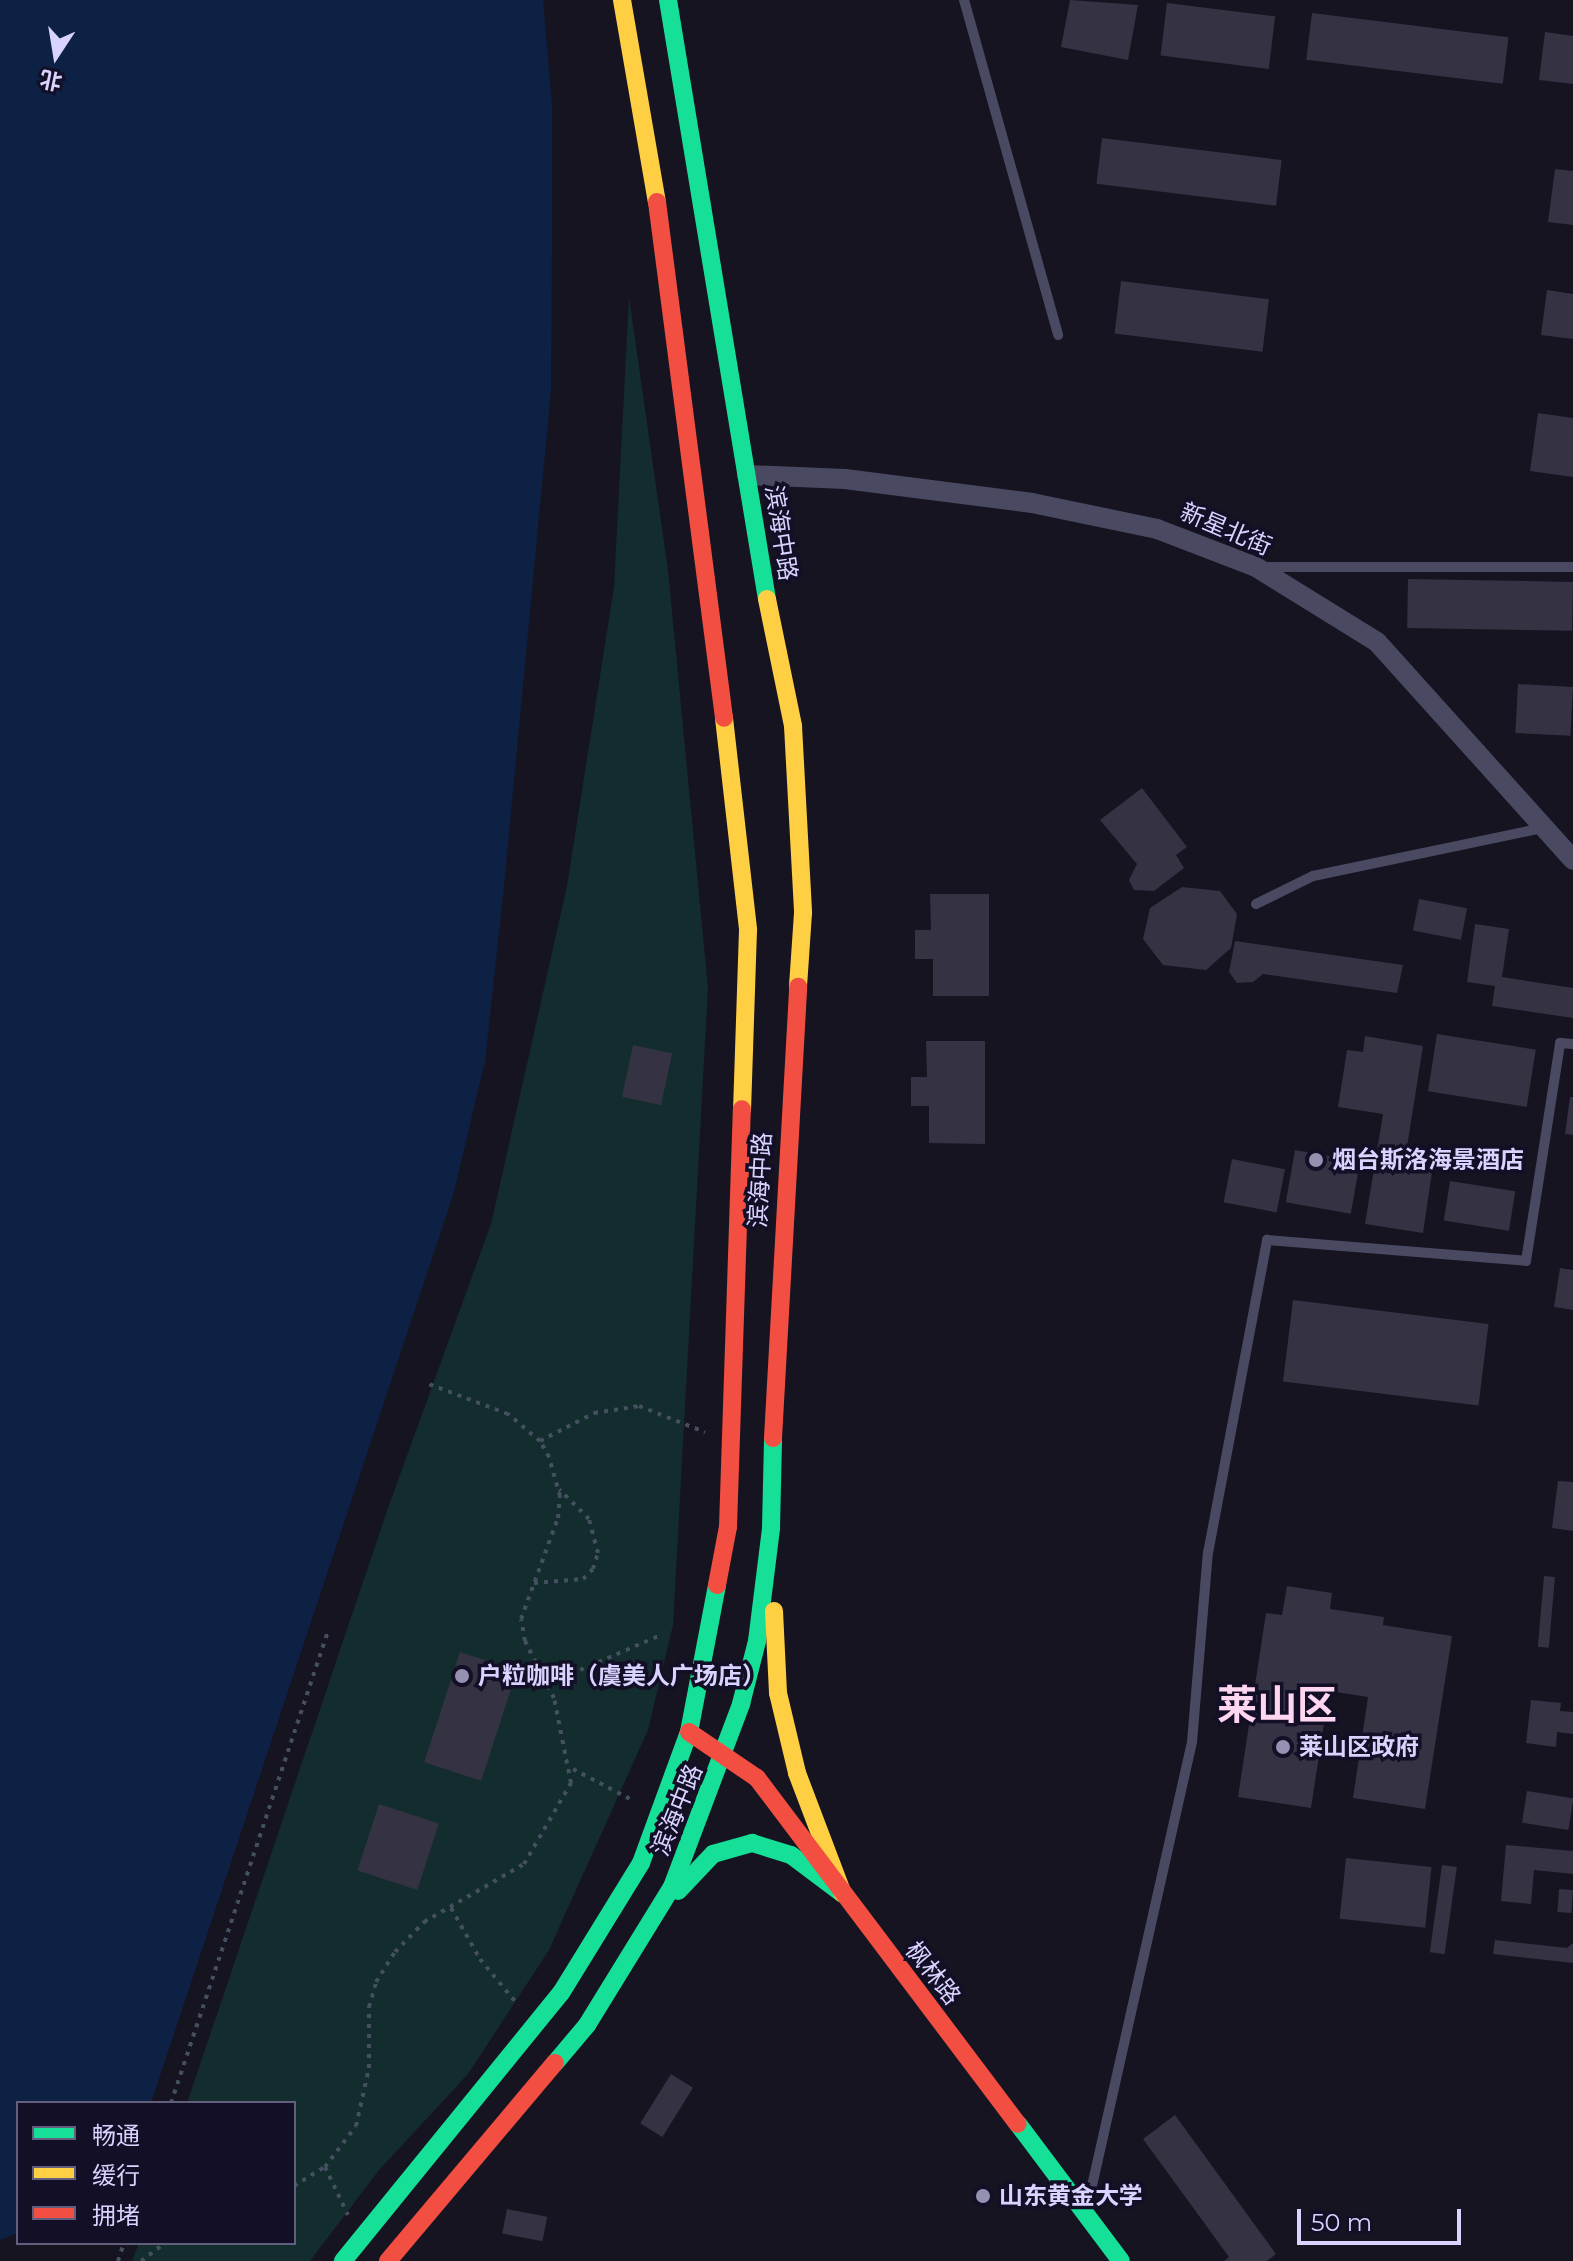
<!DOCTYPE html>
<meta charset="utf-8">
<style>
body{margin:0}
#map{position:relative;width:1573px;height:2261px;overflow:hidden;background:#161421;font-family:Montserrat,"Noto Sans SC",sans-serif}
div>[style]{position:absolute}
.green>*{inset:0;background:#132c2d}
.water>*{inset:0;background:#0d2144}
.building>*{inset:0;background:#343243;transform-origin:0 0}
.path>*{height:4px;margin-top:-2px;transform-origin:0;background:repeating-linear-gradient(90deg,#44505f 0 4px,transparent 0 10px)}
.lane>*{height:10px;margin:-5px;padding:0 5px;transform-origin:5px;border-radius:5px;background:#4a4962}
.street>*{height:20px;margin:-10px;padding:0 10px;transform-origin:10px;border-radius:10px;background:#4a4962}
.fast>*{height:18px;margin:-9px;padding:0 9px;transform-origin:9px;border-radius:9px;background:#16e098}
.slow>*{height:18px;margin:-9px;padding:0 9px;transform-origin:9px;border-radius:9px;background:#ffcf43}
.jam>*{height:18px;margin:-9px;padding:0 9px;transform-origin:9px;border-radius:9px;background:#f24e42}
.dots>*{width:22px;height:22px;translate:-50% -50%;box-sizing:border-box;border:4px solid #130f26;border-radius:50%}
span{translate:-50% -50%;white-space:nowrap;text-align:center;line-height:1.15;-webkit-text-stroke:7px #130f26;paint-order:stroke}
.street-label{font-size:24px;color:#d9d4ff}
.poi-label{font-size:24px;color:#d9d4ff;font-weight:700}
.left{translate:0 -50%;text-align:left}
.town-label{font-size:40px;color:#ffd6f0;font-weight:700}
.legend{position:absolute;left:16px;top:2101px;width:280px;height:144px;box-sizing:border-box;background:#130f26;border:2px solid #625e7d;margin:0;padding:10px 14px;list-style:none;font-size:24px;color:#d9d4ff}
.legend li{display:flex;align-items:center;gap:16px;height:40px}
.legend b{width:40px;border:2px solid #625e7d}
.north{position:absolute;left:16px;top:16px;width:80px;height:80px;-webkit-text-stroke:6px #130f26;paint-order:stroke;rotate:192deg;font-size:22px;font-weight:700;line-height:32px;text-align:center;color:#d9d4ff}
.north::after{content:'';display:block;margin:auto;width:28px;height:36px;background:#d9d4ff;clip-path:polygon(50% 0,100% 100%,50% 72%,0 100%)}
.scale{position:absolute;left:1297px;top:2209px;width:164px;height:36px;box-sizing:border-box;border:4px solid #d9d4ff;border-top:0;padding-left:10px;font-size:24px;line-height:28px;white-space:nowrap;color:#d9d4ff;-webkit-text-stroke:6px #130f26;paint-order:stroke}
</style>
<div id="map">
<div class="green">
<div style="clip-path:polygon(629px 297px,668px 570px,708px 988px,673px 1625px,648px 1730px,549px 1950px,468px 2074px,379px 2170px,310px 2261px,132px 2261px,139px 2243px,294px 2243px,294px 2103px,187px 2103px,388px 1508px,491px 1224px,567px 886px,614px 587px)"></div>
</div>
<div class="water">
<div style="clip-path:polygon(0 0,543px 0,552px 107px,552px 231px,551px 390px,503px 896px,485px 1061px,454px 1192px,151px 2103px,18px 2103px,18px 2233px,0 2240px)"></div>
</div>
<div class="building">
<div style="clip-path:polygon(1070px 0,1138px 5px,1128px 60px,1061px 47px)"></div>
<div style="left:1167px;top:3px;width:109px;height:53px;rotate:7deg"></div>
<div style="left:1312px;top:13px;width:198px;height:47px;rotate:7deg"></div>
<div style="clip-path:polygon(1545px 32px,1573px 36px,1573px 84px,1539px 80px)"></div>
<div style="left:1102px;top:138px;width:181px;height:46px;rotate:7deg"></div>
<div style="clip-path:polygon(1555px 169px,1573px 171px,1573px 225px,1548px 222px)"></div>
<div style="left:1121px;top:281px;width:149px;height:53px;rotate:7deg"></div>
<div style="clip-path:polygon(1547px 290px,1573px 294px,1573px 339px,1541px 335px)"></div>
<div style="clip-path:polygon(1538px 413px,1573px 418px,1573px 477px,1530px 471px)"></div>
<div style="left:1408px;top:579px;width:165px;height:49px;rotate:1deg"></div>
<div style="left:1518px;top:684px;width:55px;height:49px;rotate:3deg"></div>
<div style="clip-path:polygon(1142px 788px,1187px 847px,1176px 855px,1184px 868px,1154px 891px,1134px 890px,1129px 880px,1137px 864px,1100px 820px)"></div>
<div style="clip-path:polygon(1182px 887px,1220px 891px,1237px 914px,1231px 948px,1206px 970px,1163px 965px,1143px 939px,1150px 908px)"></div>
<div style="clip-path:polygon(930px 894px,989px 894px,989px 996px,933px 996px,933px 959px,915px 959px,915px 930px,931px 930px)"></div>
<div style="left:1419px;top:899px;width:49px;height:32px;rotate:11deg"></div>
<div style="clip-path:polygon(1475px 924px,1509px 929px,1502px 977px,1573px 988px,1573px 1018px,1492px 1006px,1495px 986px,1467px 982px)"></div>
<div style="clip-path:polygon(1235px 941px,1403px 965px,1397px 993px,1263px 974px,1253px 982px,1237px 983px,1229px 972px)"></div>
<div style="left:1437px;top:1034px;width:100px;height:58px;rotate:9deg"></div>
<div style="clip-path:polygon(1365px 1036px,1423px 1046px,1407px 1147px,1435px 1152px,1423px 1233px,1365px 1224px,1383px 1114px,1338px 1107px,1347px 1050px,1363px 1052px)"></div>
<div style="clip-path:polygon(926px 1041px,985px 1041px,985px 1144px,929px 1143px,929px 1106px,911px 1106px,911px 1077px,927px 1077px)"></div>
<div style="left:633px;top:1045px;width:40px;height:53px;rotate:12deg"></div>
<div style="clip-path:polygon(1570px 1097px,1573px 1097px,1573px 1135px,1565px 1134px)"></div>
<div style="left:1295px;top:1150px;width:66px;height:53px;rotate:10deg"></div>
<div style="left:1232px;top:1159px;width:54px;height:44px;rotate:11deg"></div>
<div style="left:1450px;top:1181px;width:66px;height:40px;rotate:9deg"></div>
<div style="clip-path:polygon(1560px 1268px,1573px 1270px,1573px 1310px,1554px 1307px)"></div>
<div style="left:1293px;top:1300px;width:197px;height:82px;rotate:7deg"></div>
<div style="clip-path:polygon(1558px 1481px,1573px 1482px,1573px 1531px,1552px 1528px)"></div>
<div style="left:1544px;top:1576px;width:11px;height:71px;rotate:5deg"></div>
<div style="clip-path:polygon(1287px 1586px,1332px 1593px,1330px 1609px,1384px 1617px,1383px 1625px,1452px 1636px,1425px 1809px,1353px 1798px,1368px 1697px,1329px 1691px,1311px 1808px,1238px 1797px,1266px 1613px,1282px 1615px)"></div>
<div style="left:460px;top:1652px;width:60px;height:116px;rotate:18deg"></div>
<div style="clip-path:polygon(1531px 1700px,1561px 1703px,1560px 1711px,1573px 1712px,1573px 1734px,1557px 1732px,1556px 1747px,1526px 1743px)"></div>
<div style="left:1527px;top:1791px;width:47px;height:32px;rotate:9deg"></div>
<div style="left:379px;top:1804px;width:63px;height:70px;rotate:18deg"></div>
<div style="clip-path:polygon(1506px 1845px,1573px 1851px,1573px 1874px,1534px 1870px,1531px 1904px,1501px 1901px)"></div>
<div style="left:1346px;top:1858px;width:86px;height:61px;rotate:6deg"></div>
<div style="left:1442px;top:1865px;width:15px;height:88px;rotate:8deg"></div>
<div style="left:1559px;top:1889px;width:14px;height:23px;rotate:4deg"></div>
<div style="clip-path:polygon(1495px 1940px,1567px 1948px,1573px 1943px,1573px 1963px,1493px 1954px)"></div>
<div style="left:671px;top:2074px;width:26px;height:58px;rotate:32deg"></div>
<div style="clip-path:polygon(1175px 2115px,1276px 2254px,1267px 2261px,1224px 2261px,1229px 2257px,1143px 2139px)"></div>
<div style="left:507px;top:2209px;width:41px;height:25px;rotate:11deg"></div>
</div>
<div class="path">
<div style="left:540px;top:1441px;width:61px;rotate:-27.4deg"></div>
<div style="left:594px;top:1413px;width:46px;rotate:-8.8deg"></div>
<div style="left:639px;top:1406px;width:71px;rotate:21.5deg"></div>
<div style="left:534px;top:1583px;width:49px;rotate:-4.7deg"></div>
<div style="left:583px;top:1579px;width:14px;rotate:-45deg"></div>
<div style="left:593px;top:1569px;width:17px;rotate:-73deg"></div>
<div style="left:598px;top:1553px;width:35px;rotate:-105deg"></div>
<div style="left:589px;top:1519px;width:42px;rotate:-135deg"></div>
<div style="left:542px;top:1674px;width:38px;rotate:-6deg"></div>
<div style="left:580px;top:1670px;width:90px;rotate:-23.4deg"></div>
<div style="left:573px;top:1769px;width:64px;rotate:27.8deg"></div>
<div style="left:451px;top:1908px;width:59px;rotate:60.4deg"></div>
<div style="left:480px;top:1959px;width:60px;rotate:50.4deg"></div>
<div style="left:171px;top:2103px;width:495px;rotate:-71.6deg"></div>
<div style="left:325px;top:2167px;width:53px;rotate:64.4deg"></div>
<div style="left:294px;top:2186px;width:36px;rotate:-32deg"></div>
<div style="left:325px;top:2167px;width:51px;rotate:-52.9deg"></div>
<div style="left:356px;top:2126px;width:59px;rotate:-77.4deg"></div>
<div style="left:369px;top:2068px;width:61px;rotate:-90deg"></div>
<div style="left:369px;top:2007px;width:26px;rotate:-74deg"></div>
<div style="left:376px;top:1982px;width:36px;rotate:-58deg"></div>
<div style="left:395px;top:1952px;width:42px;rotate:-46deg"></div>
<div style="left:424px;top:1922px;width:116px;rotate:-30.1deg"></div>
<div style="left:524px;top:1864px;width:94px;rotate:-59.9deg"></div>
<div style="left:571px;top:1783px;width:87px;rotate:-101.3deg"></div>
<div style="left:554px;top:1698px;width:64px;rotate:-117deg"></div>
<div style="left:525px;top:1641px;width:22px;rotate:-100deg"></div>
<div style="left:521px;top:1619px;width:108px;rotate:-69.9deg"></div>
<div style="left:558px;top:1518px;width:22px;rotate:-85deg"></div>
<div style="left:560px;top:1496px;width:41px;rotate:-105.8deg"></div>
<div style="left:549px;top:1457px;width:18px;rotate:-119deg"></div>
<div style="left:540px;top:1441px;width:42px;rotate:-139.8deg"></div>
<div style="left:508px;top:1414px;width:88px;rotate:-159.3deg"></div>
<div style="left:118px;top:2261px;width:19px;rotate:-72deg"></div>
<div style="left:141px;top:2261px;width:30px;rotate:-37deg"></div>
</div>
<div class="lane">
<div style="left:964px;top:0;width:348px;rotate:74.3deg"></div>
<div style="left:1262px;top:567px;width:311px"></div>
<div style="left:1256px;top:904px;width:64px;rotate:-26.2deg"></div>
<div style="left:1313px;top:876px;width:234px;rotate:-11.8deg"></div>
<div style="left:1087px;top:2208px;width:478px;rotate:-77.3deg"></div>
<div style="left:1192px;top:1742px;width:190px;rotate:-85.2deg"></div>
<div style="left:1208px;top:1553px;width:319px;rotate:-79.3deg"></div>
<div style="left:1267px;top:1240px;width:260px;rotate:4.6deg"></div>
<div style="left:1526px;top:1261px;width:221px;rotate:-81.1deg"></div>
<div style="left:1560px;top:1043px;width:13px;rotate:4deg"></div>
</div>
<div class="street">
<div style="left:747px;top:475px;width:98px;rotate:2.3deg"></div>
<div style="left:845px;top:479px;width:189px;rotate:7.3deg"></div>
<div style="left:1032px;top:503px;width:128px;rotate:11.7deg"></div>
<div style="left:1157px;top:529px;width:106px;rotate:21deg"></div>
<div style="left:1256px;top:567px;width:142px;rotate:31.8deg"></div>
<div style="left:1377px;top:642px;width:293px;rotate:48deg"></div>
</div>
<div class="fast">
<div style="left:668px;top:0;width:607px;rotate:80.62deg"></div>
<div style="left:678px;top:1891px;width:51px;rotate:-46.6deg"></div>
<div style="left:713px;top:1854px;width:41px;rotate:-15.8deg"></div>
<div style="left:752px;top:1843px;width:41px;rotate:17.1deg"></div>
<div style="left:791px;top:1855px;width:65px;rotate:36.9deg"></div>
<div style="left:555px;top:2063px;width:50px;rotate:-49.9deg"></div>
<div style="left:587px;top:2025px;width:162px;rotate:-58.4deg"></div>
<div style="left:672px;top:1887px;width:196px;rotate:-69.3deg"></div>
<div style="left:741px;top:1704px;width:65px;rotate:-75.7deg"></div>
<div style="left:757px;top:1641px;width:114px;rotate:-82.9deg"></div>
<div style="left:771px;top:1528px;width:90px;rotate:-88.7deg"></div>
<div style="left:1018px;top:2124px;width:171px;rotate:53.1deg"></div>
<div style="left:343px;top:2261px;width:345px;rotate:-50.9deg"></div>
<div style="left:561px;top:1993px;width:153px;rotate:-58.4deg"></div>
<div style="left:641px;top:1863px;width:140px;rotate:-69.9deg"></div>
<div style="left:689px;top:1732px;width:150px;rotate:-79.2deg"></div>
</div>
<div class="slow">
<div style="left:622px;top:0;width:205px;rotate:80.2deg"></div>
<div style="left:767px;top:599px;width:130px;rotate:78.4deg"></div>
<div style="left:793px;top:726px;width:187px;rotate:86.9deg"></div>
<div style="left:803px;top:913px;width:74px;rotate:93.9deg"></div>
<div style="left:724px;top:718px;width:213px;rotate:83.5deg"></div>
<div style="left:748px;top:930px;width:179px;rotate:91.9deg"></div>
<div style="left:774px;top:1611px;width:82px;rotate:87.2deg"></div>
<div style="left:778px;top:1693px;width:82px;rotate:76.6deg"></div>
<div style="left:797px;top:1773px;width:129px;rotate:69.2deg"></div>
</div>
<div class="jam">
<div style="left:657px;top:202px;width:520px;rotate:82.6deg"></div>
<div style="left:773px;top:1438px;width:452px;rotate:-86.8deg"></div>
<div style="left:717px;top:1585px;width:59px;rotate:-79.3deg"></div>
<div style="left:728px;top:1527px;width:418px;rotate:-88.1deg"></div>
<div style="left:689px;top:1732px;width:82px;rotate:34.1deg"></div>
<div style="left:757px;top:1778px;width:433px;rotate:53deg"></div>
<div style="left:388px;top:2261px;width:259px;rotate:-49.9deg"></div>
</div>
<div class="dots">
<div style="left:1316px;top:1160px;background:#9591b1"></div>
<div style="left:462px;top:1676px;background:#9591b1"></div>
<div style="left:1283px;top:1747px;background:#9591b1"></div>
<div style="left:983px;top:2196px;background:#9591b1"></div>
</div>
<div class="street-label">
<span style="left:1226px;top:529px;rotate:23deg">新星北街</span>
<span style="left:781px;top:533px;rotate:81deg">滨海中路</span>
<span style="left:760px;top:1180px;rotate:-87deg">滨海中路</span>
<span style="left:677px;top:1810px;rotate:-68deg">滨海中路</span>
<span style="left:933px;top:1973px;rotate:52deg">枫林路</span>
</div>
<div class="poi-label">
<span class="left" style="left:1332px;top:1160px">烟台斯洛海景酒店</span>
<span class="left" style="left:478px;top:1676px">户粒咖啡（虞美人广场店）</span>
<span class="left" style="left:1299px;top:1747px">莱山区政府</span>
<span class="left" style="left:999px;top:2196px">山东黄金大学</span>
</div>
<div class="town-label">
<span style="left:1277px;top:1705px">莱山区</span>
</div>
<ul class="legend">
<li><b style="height:10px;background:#16e098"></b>畅通</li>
<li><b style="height:10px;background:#ffcf43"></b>缓行</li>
<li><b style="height:10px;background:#f24e42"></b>拥堵</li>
</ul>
<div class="north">北</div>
<div class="scale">50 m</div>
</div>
